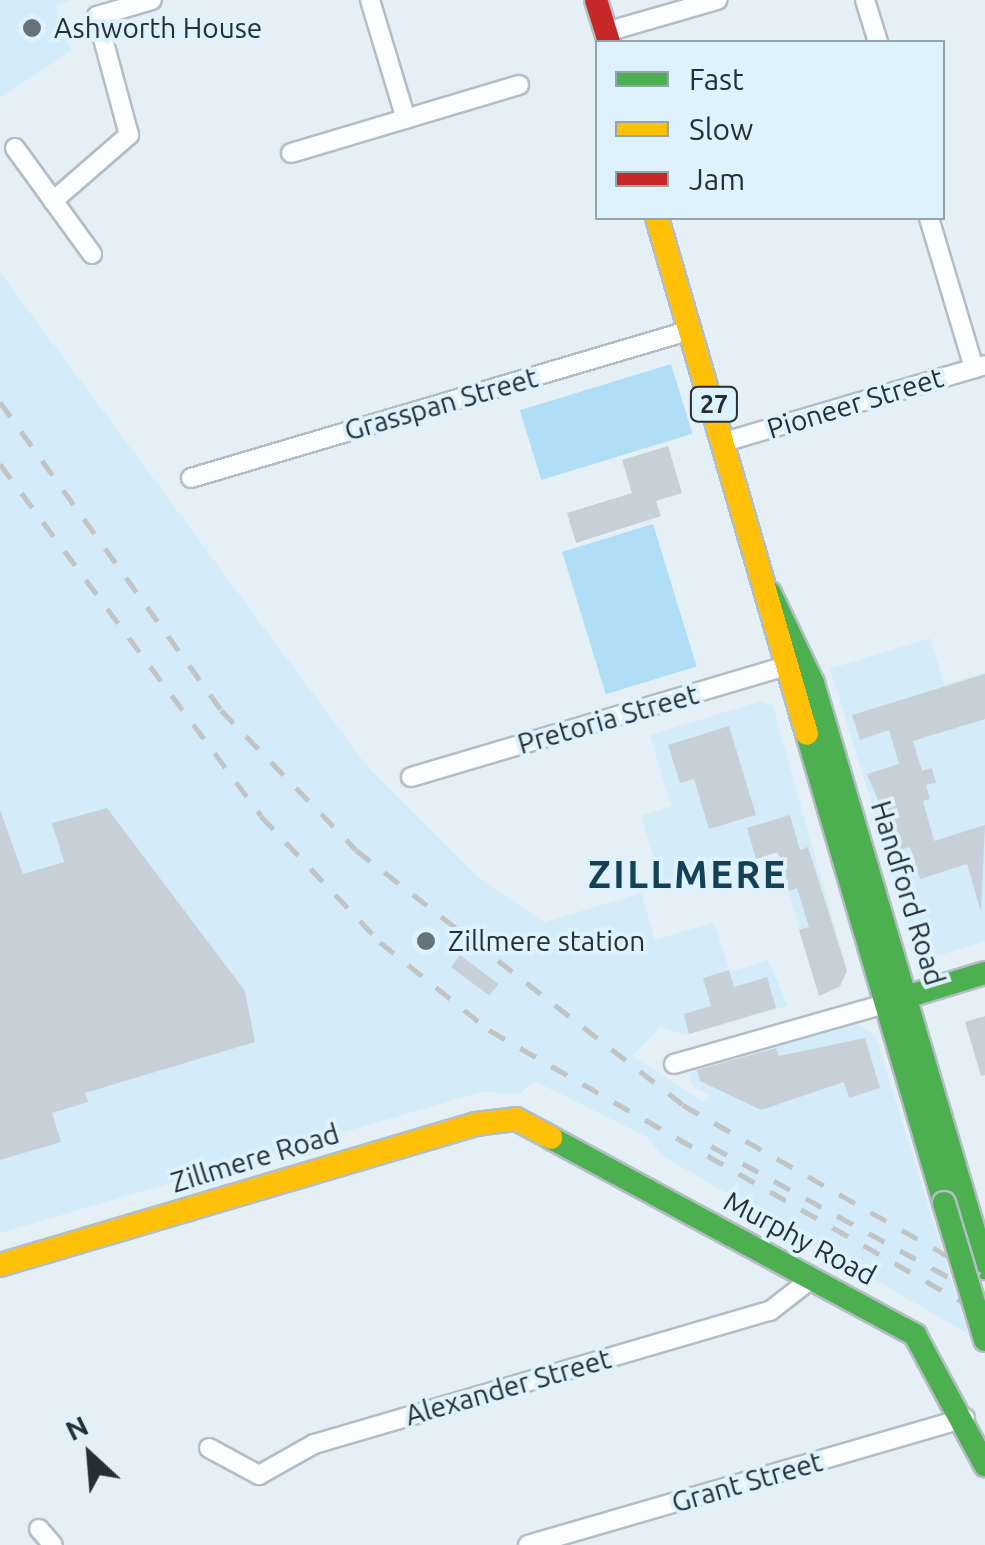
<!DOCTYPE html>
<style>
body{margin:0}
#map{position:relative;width:985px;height:1545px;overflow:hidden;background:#e4f0f6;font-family:Ubuntu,sans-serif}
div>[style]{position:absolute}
.built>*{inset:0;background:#d4ecf9}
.green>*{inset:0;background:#afdef6;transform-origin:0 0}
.building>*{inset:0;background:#c6d0d6;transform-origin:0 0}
.roads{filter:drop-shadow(2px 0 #b3bdc3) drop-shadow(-2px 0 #b3bdc3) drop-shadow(0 2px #b3bdc3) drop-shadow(0 -2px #b3bdc3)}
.street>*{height:18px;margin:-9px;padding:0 9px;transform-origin:9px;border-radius:9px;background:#fbfdfe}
.fast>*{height:22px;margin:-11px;padding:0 11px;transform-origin:11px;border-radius:11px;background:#4caf50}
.slow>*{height:22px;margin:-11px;padding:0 11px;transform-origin:11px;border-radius:11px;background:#ffc107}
.jam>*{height:22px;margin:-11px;padding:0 11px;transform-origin:11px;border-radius:11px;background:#c62828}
.rail>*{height:5px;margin-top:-2.5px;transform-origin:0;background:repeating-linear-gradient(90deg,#c0c4c5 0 18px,transparent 0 36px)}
.bridges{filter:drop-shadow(2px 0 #b3bdc3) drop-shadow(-2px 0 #b3bdc3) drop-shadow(0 2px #b3bdc3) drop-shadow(0 -2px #b3bdc3)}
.fast-bridge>*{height:22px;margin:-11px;padding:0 11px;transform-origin:11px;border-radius:11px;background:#4caf50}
.dots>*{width:28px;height:28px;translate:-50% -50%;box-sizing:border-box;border:5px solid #ddf2fd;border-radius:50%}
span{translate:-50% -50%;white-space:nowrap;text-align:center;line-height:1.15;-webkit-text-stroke:8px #ddf2fd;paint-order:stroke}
.shield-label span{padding:2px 8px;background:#ddf2fd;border:2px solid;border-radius:8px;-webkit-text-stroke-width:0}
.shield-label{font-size:25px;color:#252f35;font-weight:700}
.poi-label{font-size:28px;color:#252f35}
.left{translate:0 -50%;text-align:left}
.street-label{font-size:28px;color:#252f35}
.district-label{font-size:38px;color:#144156;font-weight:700;letter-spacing:2.5px}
.legend{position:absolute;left:595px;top:40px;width:350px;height:180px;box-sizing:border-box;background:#ddf2fd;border:2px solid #93a4ad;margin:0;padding:12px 18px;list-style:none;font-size:30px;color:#252f35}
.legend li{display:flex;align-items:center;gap:20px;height:50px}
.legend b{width:50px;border:2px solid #93a4ad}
.north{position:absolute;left:40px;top:1405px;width:100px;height:100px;-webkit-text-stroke:8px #ddf2fd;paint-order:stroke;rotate:334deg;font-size:28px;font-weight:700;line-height:40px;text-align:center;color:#252f35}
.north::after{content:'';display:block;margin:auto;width:35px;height:45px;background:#252f35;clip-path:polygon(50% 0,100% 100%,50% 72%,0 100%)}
</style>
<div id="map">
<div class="built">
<div style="clip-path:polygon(0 0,70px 0,57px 5px,71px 51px,0 98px)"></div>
<div style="clip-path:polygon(0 272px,366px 765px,478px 877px,545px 922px,641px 893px,655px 940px,714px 922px,730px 972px,768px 960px,788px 1006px,687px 1035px,660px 1027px,633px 1056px,705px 1103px,710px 1095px,692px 1086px,689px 1072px,857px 1024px,875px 1034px,968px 1334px,661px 1155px,649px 1138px,534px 1081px,520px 1094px,481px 1092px,0 1233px)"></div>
<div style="clip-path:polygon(930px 638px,944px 684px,985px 672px,985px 941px,934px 957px,916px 947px,830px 669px)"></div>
<div style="clip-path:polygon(761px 701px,773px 706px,846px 967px,840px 988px,819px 996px,777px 853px,662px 886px,641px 816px,671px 806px,650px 735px)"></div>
</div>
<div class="green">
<div style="left:671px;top:364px;width:73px;height:158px;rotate:73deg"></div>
<div style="left:653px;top:524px;width:149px;height:95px;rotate:73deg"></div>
</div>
<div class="building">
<div style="clip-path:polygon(668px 446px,682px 493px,656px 501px,661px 516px,576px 543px,567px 513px,632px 493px,622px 460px)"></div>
<div style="clip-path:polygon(985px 674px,985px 719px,913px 741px,922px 771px,932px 768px,936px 783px,926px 785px,930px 799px,923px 801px,934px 841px,985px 825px,981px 912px,967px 864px,920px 879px,910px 847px,899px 850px,867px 774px,899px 764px,889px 730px,860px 740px,852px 715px)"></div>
<div style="clip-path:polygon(729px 726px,756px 815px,709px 829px,694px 779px,680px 783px,668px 745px)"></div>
<div style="clip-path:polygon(107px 808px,245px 991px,255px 1042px,85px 1093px,88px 1102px,52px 1113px,61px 1142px,0 1160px,0 810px,23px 874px,64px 862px,52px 823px)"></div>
<div style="clip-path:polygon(790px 815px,800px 850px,808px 847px,847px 971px,840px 986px,819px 996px,799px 930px,809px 927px,797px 888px,789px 891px,778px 852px,756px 859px,747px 828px)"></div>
<div style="left:460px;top:955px;width:48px;height:15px;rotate:37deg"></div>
<div style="clip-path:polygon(729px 970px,734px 987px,767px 977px,776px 1008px,689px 1034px,684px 1014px,711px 1006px,703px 978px)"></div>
<div style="clip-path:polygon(985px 1016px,985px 1075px,981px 1076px,965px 1022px)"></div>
<div style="clip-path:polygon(865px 1038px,880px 1088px,849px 1098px,844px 1082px,761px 1110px,700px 1081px,697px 1070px,776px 1048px,779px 1056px)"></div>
</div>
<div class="roads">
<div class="street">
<div style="left:370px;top:0;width:124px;rotate:73.2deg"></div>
<div style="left:865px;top:0;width:44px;rotate:72.8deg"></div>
<div style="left:606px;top:32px;width:116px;rotate:-16.1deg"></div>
<div style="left:15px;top:148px;width:131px;rotate:54deg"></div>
<div style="left:291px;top:153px;width:238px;rotate:-16.6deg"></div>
<div style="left:53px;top:201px;width:101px;rotate:-41deg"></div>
<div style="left:129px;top:135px;width:123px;rotate:-105.1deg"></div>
<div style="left:97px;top:16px;width:57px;rotate:-16.2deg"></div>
<div style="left:929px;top:218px;width:157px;rotate:73.3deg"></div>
<div style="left:724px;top:442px;width:272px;rotate:-16.4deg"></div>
<div style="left:191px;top:478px;width:521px;rotate:-16.49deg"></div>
<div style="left:411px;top:777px;width:401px;rotate:-16.5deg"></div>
<div style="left:674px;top:1064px;width:219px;rotate:-15.9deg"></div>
<div style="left:209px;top:1448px;width:57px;rotate:28.4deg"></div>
<div style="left:259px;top:1475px;width:63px;rotate:-29.4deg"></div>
<div style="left:314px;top:1444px;width:475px;rotate:-16.3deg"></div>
<div style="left:770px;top:1311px;width:51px;rotate:-37.8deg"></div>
<div style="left:39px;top:1529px;width:21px;rotate:49deg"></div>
<div style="left:528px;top:1545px;width:455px;rotate:-16.2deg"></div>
</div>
<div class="fast">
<div style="left:770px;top:593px;width:100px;rotate:64.5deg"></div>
<div style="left:813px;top:683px;width:610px;rotate:73.62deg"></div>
<div style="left:807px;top:734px;width:489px;rotate:73.7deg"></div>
<div style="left:893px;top:1001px;width:96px;rotate:-16.9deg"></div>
<div style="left:551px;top:1138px;width:414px;rotate:28.4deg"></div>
<div style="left:915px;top:1335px;width:148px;rotate:61.7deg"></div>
</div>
<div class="slow">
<div style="left:657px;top:218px;width:537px;rotate:73.79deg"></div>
<div style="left:0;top:1265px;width:496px;rotate:-16.5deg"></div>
<div style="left:476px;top:1124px;width:40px;rotate:-7.1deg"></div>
<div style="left:516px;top:1119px;width:40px;rotate:28deg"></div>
</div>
<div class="jam">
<div style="left:596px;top:0;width:44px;rotate:72.8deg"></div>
</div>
</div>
<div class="rail">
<div style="left:0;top:402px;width:379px;rotate:54.3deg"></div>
<div style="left:221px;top:710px;width:194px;rotate:46deg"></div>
<div style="left:356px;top:850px;width:415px;rotate:37.9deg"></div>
<div style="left:683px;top:1105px;width:348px;rotate:29.7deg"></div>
<div style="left:0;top:464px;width:438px;rotate:53.4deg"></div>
<div style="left:261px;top:816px;width:173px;rotate:46.6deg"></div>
<div style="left:380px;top:942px;width:140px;rotate:38.9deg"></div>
<div style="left:489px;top:1030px;width:572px;rotate:29.88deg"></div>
<div style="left:711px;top:1146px;width:313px;rotate:28.9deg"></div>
</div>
<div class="bridges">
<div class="fast-bridge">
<div style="left:944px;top:1203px;width:143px;rotate:73.3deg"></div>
</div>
</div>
<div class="dots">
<div style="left:32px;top:28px;background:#687379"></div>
<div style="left:426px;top:941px;background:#687379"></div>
</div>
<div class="shield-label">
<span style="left:714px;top:404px">27</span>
</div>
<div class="poi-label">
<span class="left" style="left:54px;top:28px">Ashworth House</span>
<span class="left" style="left:448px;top:941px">Zillmere station</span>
</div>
<div class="street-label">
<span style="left:855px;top:403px;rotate:-17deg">Pioneer Street</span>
<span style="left:441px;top:404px;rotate:-16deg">Grasspan Street</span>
<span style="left:608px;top:719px;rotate:-16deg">Pretoria Street</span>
<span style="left:908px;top:893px;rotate:73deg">Handford Road</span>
<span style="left:255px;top:1158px;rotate:-17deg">Zillmere Road</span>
<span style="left:800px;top:1238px;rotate:28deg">Murphy Road</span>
<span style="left:508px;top:1387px;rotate:-16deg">Alexander Street</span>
<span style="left:747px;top:1482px;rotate:-16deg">Grant Street</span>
</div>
<div class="district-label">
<span style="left:688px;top:875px">ZILLMERE</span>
</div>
<ul class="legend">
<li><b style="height:12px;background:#4caf50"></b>Fast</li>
<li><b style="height:12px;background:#ffc107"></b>Slow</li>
<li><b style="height:12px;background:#c62828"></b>Jam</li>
</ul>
<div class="north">N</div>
</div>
